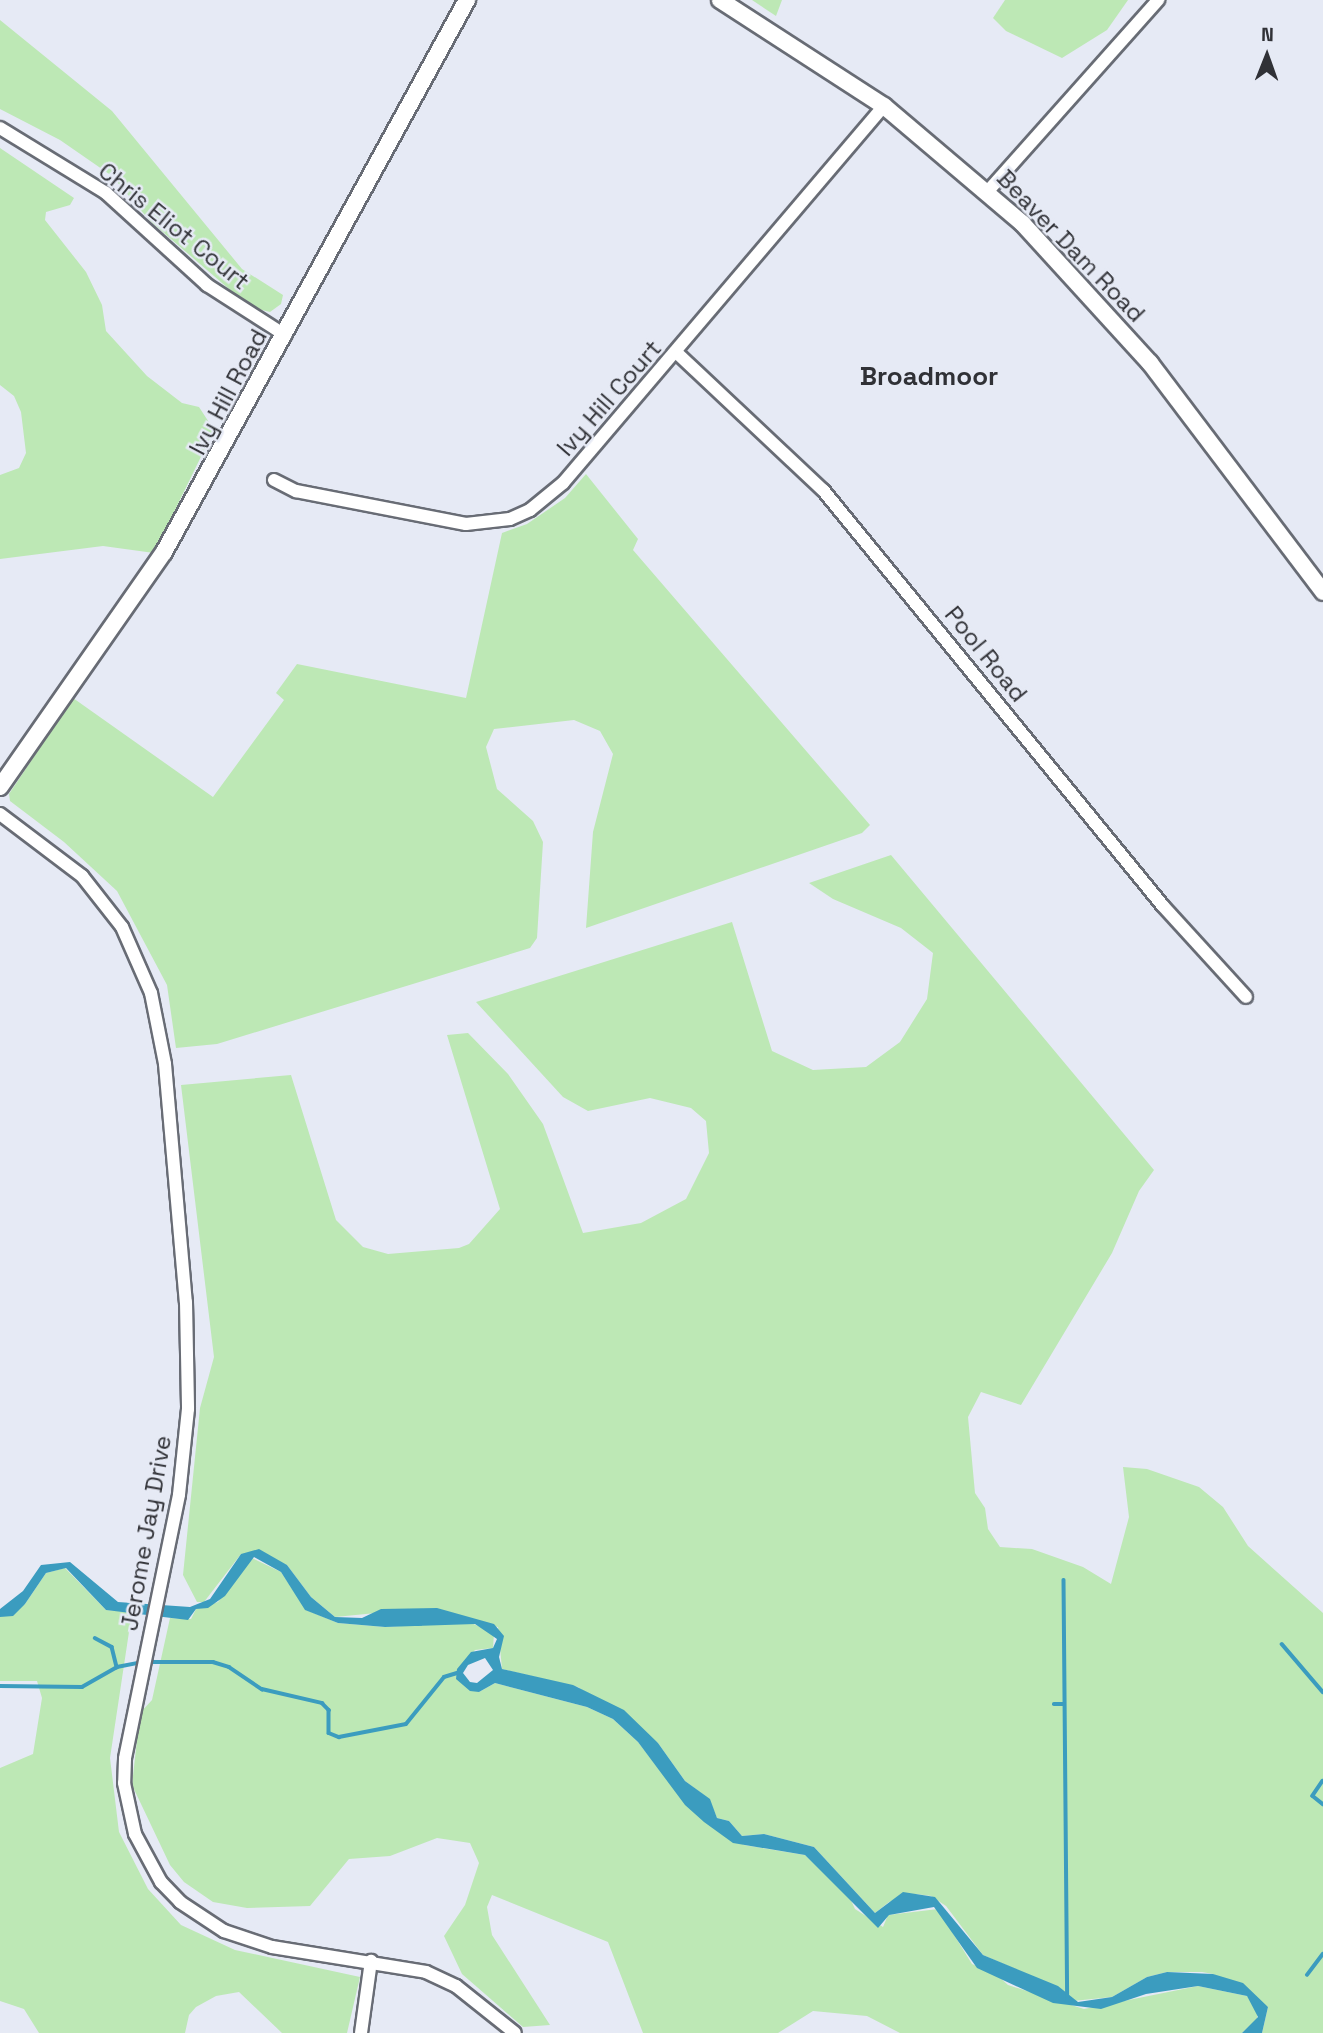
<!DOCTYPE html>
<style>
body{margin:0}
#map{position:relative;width:1323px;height:2033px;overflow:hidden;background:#e6eaf5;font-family:"Space Grotesk",sans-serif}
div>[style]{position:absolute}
.green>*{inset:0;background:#bde8b5}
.water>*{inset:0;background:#3b9cbf}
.stream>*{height:3.5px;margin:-1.75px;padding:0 1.75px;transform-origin:1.75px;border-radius:1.75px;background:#3b9cbf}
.roads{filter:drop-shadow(2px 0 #686c75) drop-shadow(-2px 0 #686c75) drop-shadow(0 2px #686c75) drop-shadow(0 -2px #686c75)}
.minor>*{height:12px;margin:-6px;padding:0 6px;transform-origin:6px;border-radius:6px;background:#fff}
.tertiary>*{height:16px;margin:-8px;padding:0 8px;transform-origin:8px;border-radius:8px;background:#fff}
span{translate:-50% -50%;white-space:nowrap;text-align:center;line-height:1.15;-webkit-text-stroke:5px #e6eaf5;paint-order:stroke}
.street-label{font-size:24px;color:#303136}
.neighbourhood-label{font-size:26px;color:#303136;font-weight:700}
.north{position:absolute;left:1232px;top:21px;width:70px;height:70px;-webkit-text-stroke:5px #e6eaf5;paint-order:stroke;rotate:1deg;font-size:19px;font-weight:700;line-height:28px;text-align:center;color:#303136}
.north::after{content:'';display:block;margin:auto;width:24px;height:32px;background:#303136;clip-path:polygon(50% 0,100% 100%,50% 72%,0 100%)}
</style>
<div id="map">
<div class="green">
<div style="clip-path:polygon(752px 0,782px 0,776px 16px)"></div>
<div style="clip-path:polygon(1005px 0,1128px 0,1107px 30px,1062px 58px,1006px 31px,993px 18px)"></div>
<div style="clip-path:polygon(0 20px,112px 111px,242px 269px,283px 295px,281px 304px,270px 312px,250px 307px,150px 221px,112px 176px,60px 140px,0 109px)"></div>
<div style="clip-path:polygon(0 148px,74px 198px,70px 205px,46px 212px,45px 220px,86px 272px,102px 305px,106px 331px,147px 376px,182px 403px,199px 407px,214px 430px,154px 553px,103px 546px,0 559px,0 475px,19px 468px,26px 453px,21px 412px,14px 396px,0 385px)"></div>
<div style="clip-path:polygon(586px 474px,638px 539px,633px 550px,870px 825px,862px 833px,586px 928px,593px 832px,613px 754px,600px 731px,574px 720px,494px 729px,486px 747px,497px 789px,533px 821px,543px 842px,537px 938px,530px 948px,217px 1044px,176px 1048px,167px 985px,117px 891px,64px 842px,10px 801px,9px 794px,73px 698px,213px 797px,284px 700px,276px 693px,297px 664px,466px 698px,502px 533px,527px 524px,565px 498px)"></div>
<div style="clip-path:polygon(891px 855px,1154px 1170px,1139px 1191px,1112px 1253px,1021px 1405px,981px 1392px,968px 1417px,975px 1493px,985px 1508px,988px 1529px,1000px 1547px,1032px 1549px,1083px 1567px,1111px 1584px,1129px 1517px,1123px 1467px,1147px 1469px,1199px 1487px,1223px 1507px,1248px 1546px,1323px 1613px,1323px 2033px,1262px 2033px,1268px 2007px,1213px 1974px,1202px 1972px,1167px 1972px,1147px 1977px,1112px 1997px,1073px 2001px,1061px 1989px,983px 1955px,946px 1906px,931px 1896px,916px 1894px,889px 1902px,875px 1913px,814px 1847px,764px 1834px,742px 1836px,729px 1821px,717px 1818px,709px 1799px,685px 1781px,658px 1743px,578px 1687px,502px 1669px,498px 1627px,407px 1610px,335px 1617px,311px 1597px,287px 1565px,241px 1554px,204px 1602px,197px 1602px,183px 1575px,200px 1408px,214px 1357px,181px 1085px,291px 1075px,336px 1220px,363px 1247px,388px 1254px,459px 1248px,469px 1244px,500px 1209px,447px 1035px,468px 1033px,508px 1074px,543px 1124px,583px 1233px,641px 1223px,686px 1199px,709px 1153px,706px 1121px,691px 1108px,650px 1098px,588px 1111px,563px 1097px,476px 1002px,732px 922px,772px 1051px,813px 1070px,866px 1067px,900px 1042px,927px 999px,933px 953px,901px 928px,833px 899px,809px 883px)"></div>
<div style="clip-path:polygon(252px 1558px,281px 1572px,306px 1610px,338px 1623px,385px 1627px,469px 1622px,494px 1633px,493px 1648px,475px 1650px,455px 1673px,479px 1692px,495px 1683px,587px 1707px,613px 1719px,638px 1742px,678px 1794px,744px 1845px,805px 1855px,849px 1896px,855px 1909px,883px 1927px,888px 1915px,938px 1909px,972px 1964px,997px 1975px,1008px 1985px,1084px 2009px,1198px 1986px,1247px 1996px,1258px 2010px,1257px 2019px,1242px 2033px,900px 2033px,867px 2016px,813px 2011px,778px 2033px,643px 2033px,608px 1942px,492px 1895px,487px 1907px,492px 1935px,550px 2025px,523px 2027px,462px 1974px,444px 1936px,465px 1905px,479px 1863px,470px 1843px,437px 1838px,390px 1856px,349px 1859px,310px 1906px,247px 1908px,213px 1902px,184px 1882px,170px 1865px,132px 1785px,140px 1713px,152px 1700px,170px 1618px,191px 1619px,196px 1609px,218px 1602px)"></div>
<div style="clip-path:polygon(65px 1568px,106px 1610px,132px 1612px,110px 1758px,119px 1832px,148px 1889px,181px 1925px,235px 1950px,360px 1977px,347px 2033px,282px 2033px,239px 1992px,216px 1996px,196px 2007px,189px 2015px,185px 2033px,39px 2033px,24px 2009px,0 2001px,0 1768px,33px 1754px,42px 1698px,37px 1681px,0 1681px,0 1617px,25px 1604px,46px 1573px)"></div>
</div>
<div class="water">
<div style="clip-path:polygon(evenodd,259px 1549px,287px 1565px,311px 1597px,335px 1617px,362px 1618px,381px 1609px,437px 1608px,494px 1624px,504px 1636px,499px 1657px,502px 1669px,573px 1685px,624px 1710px,658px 1743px,685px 1781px,710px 1799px,717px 1818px,729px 1821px,742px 1836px,764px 1834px,814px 1847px,875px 1913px,903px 1892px,935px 1897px,983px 1955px,1058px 1986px,1078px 2002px,1112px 1997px,1147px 1977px,1167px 1972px,1213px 1974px,1243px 1983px,1268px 2007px,1262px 2033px,1242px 2033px,1258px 2017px,1247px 1996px,1198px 1986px,1146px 1994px,1101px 2009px,1053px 2003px,977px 1968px,934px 1907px,889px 1915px,878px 1928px,805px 1855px,733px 1843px,704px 1822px,685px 1805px,638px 1742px,613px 1719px,587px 1707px,495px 1683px,479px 1692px,470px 1691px,456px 1679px,457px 1669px,471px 1652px,493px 1648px,497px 1639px,475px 1624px,385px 1627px,338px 1623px,305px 1610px,281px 1572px,254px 1557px,225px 1596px,208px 1608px,196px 1609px,188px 1620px,106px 1610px,66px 1568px,46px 1573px,25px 1604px,13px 1616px,0 1617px,0 1609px,23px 1591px,41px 1565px,70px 1562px,118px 1602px,190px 1607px,210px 1599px,241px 1554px,259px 1549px,485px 1658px,493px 1670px,477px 1683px,470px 1682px,463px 1673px,468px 1665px,485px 1658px)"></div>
</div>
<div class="stream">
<div style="left:1064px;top:1580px;width:420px;rotate:89.5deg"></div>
<div style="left:95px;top:1638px;width:19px;rotate:28deg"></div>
<div style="left:112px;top:1647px;width:21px;rotate:76deg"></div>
<div style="left:1282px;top:1644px;width:63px;rotate:49.5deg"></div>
<div style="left:149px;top:1662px;width:64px"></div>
<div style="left:213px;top:1662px;width:17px;rotate:17deg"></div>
<div style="left:229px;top:1667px;width:40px;rotate:34deg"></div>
<div style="left:262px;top:1689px;width:62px;rotate:13.1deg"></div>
<div style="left:322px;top:1703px;width:10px;rotate:45deg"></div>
<div style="left:329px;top:1710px;width:23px;rotate:90deg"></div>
<div style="left:329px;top:1733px;width:11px;rotate:22deg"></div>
<div style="left:339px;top:1737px;width:68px;rotate:-11deg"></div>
<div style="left:406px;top:1724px;width:60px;rotate:-51deg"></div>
<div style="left:444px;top:1677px;width:14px;rotate:-17deg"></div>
<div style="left:0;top:1686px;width:82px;rotate:0.7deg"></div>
<div style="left:82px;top:1687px;width:40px;rotate:-29.7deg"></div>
<div style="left:117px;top:1667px;width:25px;rotate:-11deg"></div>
<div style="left:1054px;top:1704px;width:10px"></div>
<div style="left:1323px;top:1781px;width:18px;rotate:124deg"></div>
<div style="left:1313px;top:1796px;width:13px;rotate:39deg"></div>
<div style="left:1307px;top:1975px;width:26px;rotate:-53deg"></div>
</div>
<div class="roads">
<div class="minor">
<div style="left:0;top:128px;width:124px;rotate:31.5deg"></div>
<div style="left:106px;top:193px;width:137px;rotate:42.3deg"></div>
<div style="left:207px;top:285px;width:93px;rotate:32.7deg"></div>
<div style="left:988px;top:191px;width:256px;rotate:-48.3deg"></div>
<div style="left:677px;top:353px;width:200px;rotate:43.2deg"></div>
<div style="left:823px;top:490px;width:537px;rotate:50.74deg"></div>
<div style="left:1163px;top:906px;width:123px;rotate:47.6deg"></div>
<div style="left:274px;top:480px;width:25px;rotate:27deg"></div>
<div style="left:296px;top:491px;width:173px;rotate:11deg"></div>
<div style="left:466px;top:524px;width:44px;rotate:-6.5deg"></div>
<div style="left:510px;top:519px;width:22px;rotate:-24deg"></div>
<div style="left:530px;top:510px;width:43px;rotate:-39.3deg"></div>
<div style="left:563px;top:483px;width:495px;rotate:-49.6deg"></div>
<div style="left:0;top:814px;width:103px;rotate:37.1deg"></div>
<div style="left:82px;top:876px;width:65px;rotate:51.9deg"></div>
<div style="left:122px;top:927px;width:72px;rotate:66.3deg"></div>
<div style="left:151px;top:993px;width:72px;rotate:78.8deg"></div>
<div style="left:165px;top:1064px;width:239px;rotate:85deg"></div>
<div style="left:186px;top:1302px;width:107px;rotate:88.9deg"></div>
<div style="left:188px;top:1409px;width:86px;rotate:96deg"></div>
<div style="left:179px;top:1495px;width:269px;rotate:101.6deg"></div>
<div style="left:125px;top:1759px;width:24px;rotate:92deg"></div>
<div style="left:124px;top:1783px;width:52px;rotate:77.8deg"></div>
<div style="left:135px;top:1834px;width:55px;rotate:61.6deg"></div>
<div style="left:161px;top:1882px;width:28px;rotate:46deg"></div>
<div style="left:180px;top:1902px;width:53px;rotate:33.4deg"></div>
<div style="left:224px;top:1931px;width:51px;rotate:18.4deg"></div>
<div style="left:272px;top:1947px;width:156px;rotate:9.2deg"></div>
<div style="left:426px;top:1972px;width:33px;rotate:25deg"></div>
<div style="left:456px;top:1986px;width:75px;rotate:38.5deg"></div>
<div style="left:361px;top:2033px;width:73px;rotate:-82.1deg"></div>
</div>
<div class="tertiary">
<div style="left:720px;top:0;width:195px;rotate:32.9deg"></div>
<div style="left:884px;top:106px;width:182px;rotate:40.3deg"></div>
<div style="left:1023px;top:224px;width:188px;rotate:47.6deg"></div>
<div style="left:1150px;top:363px;width:287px;rotate:52.9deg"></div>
<div style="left:0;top:787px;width:287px;rotate:-55.1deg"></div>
<div style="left:164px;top:552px;width:630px;rotate:-61.24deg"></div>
</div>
</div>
<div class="street-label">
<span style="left:174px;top:226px;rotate:39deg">Chris Eliot Court</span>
<span style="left:1071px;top:246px;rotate:46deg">Beaver Dam Road</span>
<span style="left:228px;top:392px;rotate:-62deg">Ivy Hill Road</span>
<span style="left:609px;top:398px;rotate:-49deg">Ivy Hill Court</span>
<span style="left:986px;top:654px;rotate:51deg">Pool Road</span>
<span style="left:146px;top:1533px;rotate:-80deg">Jerome Jay Drive</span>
</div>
<div class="neighbourhood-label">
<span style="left:929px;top:377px">Broadmoor</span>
</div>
<div class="north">N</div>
</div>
